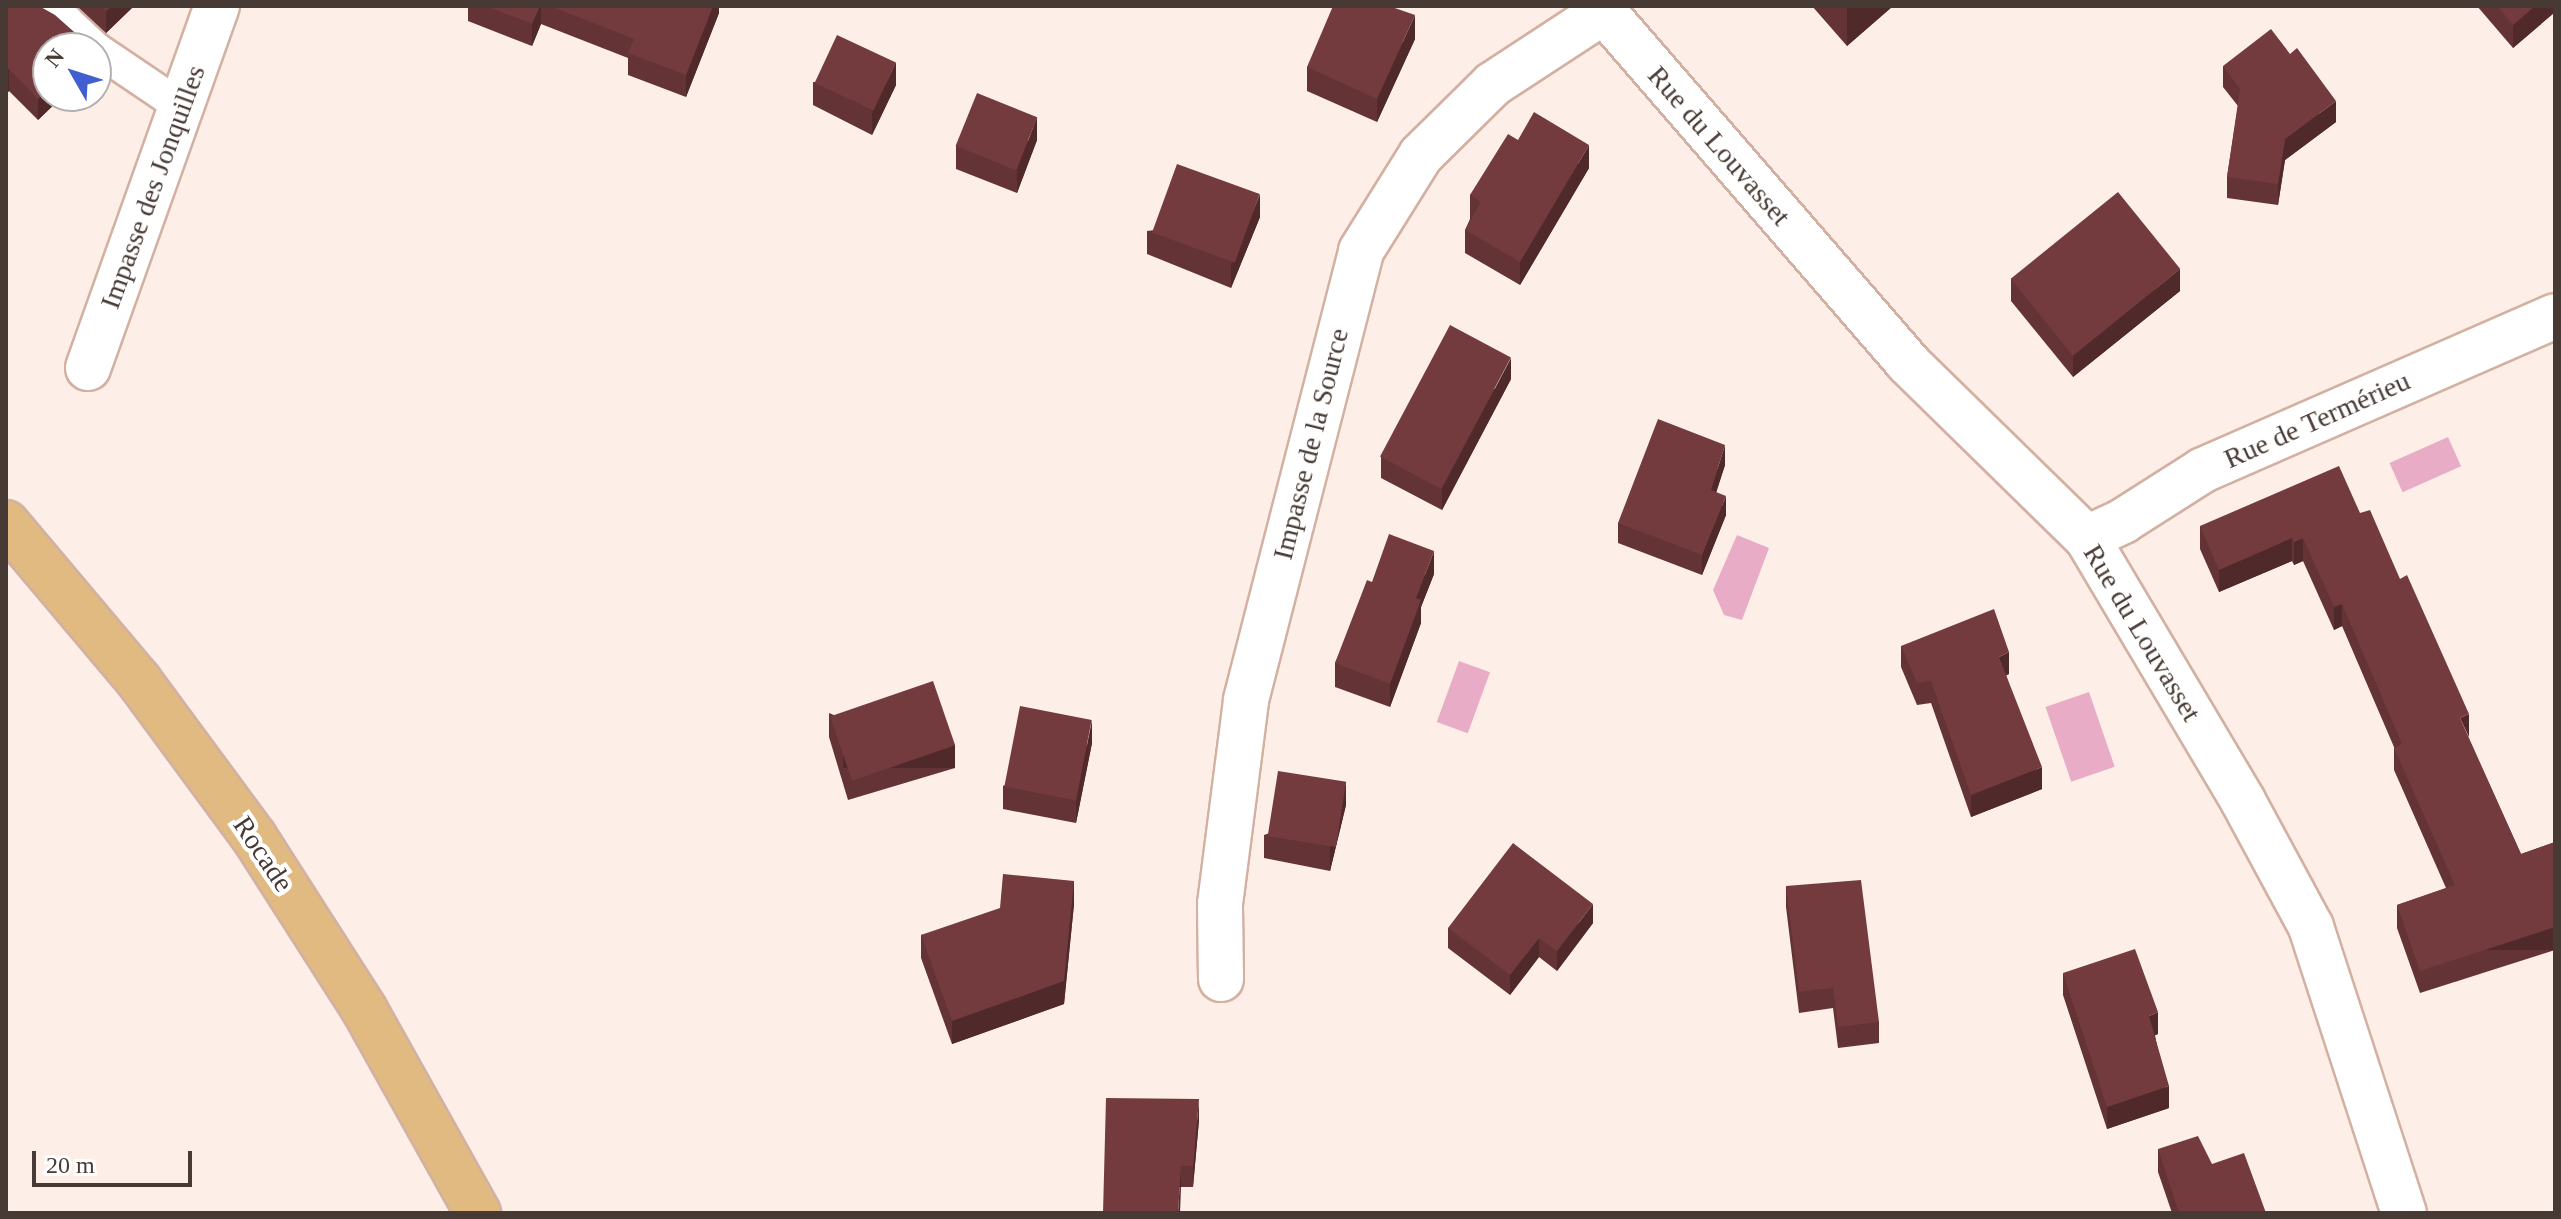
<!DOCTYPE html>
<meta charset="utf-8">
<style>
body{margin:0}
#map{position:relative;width:2561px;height:1219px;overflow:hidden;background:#fdefe8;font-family:"Times New Roman",serif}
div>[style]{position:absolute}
.water>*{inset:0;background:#e8acc6;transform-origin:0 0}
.roads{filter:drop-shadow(2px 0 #d3b1a2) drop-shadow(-2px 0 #d3b1a2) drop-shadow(0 2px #d3b1a2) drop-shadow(0 -2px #d3b1a2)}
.lane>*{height:32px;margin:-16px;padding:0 16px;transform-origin:16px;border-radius:16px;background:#fff}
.street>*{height:44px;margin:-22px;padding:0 22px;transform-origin:22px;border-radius:22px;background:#fff}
.primary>*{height:44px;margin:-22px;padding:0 22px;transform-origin:22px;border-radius:22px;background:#e0ba80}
.wall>*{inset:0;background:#633335}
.shaded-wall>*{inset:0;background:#50292b;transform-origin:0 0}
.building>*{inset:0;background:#733b3e;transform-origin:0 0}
span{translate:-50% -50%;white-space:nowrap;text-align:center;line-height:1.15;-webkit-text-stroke:8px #fff;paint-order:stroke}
.street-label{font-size:28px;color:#473933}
.frame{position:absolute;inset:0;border:8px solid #473933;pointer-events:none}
.north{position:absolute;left:32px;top:32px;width:80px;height:80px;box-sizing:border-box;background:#fff;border:2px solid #b5b0ad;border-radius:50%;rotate:309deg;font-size:22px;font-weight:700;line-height:32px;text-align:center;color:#473933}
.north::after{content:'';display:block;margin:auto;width:28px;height:36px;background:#425fd2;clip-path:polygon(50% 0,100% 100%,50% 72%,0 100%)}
.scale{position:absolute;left:32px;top:1151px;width:160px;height:36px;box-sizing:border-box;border:4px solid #473933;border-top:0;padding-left:10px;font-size:24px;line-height:28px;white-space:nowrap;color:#473933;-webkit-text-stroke:6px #fff;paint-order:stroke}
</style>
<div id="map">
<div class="water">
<div style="left:2448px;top:437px;width:32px;height:64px;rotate:66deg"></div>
<div style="clip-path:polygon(1737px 535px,1769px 548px,1742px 620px,1724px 615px,1713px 590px)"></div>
<div style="left:1459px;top:661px;width:33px;height:65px;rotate:20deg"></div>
<div style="left:2089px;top:692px;width:79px;height:46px;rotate:71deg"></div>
</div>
<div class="roads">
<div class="lane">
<div style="left:37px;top:6px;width:33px;rotate:27deg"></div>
<div style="left:66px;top:21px;width:40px;rotate:43deg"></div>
<div style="left:96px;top:49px;width:104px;rotate:34deg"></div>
</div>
<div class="street">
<div style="left:1599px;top:6px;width:472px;rotate:49.1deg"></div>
<div style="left:1908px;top:363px;width:250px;rotate:44.4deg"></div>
<div style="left:2087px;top:538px;width:306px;rotate:59.3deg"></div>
<div style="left:2243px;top:801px;width:143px;rotate:61.6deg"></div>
<div style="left:2311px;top:927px;width:301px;rotate:72deg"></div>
<div style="left:88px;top:368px;width:384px;rotate:-70.4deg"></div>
<div style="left:2087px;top:538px;width:40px;rotate:-25deg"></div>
<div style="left:2123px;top:521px;width:95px;rotate:-32.5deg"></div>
<div style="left:2203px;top:470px;width:384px;rotate:-23.6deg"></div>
<div style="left:1221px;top:979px;width:75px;rotate:-90.8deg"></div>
<div style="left:1220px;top:904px;width:206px;rotate:-82.7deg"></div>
<div style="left:1246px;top:700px;width:463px;rotate:-75.6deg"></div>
<div style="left:1361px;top:251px;width:113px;rotate:-58deg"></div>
<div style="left:1421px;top:155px;width:101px;rotate:-44.6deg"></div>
<div style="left:1493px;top:84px;width:131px;rotate:-33.2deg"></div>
</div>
<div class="primary">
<div style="left:6px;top:523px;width:207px;rotate:49.9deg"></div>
<div style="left:139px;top:681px;width:194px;rotate:53.6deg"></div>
<div style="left:254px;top:837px;width:204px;rotate:57.4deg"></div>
<div style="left:364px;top:1009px;width:234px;rotate:60.8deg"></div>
</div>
</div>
<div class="wall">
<div style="clip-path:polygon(6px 6px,48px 96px,63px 96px,38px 120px,9px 91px,6px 94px)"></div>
<div style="clip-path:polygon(77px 6px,134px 6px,106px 33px)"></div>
<div style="clip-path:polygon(468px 6px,719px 6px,719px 13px,686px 97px,628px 75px,628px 58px,541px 24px,532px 46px,468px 21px)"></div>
<div style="clip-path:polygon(1812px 6px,1893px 6px,1847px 46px)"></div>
<div style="clip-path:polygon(2477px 6px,2555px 6px,2555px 12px,2513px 48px)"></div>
<div style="clip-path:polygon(1415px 39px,1377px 122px,1307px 91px,1307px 67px)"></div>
<div style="clip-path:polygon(2223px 66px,2336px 122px,2285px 160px,2278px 205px,2227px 198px,2227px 177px,2238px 106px,2223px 87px)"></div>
<div style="clip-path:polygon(813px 82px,896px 85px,872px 135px,813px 105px)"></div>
<div style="clip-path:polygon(1037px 140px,1017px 193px,956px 169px,956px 146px)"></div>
<div style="clip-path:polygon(1518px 140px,1589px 168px,1520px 285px,1465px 253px,1465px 230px,1470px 219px,1470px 195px)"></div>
<div style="clip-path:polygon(1260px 217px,1231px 288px,1147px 254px,1147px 231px)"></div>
<div style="clip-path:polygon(2011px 279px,2180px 291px,2073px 377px,2011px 301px)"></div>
<div style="clip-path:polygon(1511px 379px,1442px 510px,1381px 478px,1381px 457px)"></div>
<div style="clip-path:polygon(1725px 465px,1716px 492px,1726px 515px,1702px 575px,1618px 543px,1618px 523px)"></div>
<div style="clip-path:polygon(2360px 513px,2468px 737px,2521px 854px,2555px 842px,2555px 950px,2420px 993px,2397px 928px,2397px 905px,2446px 888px,2394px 770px,2394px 747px,2342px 626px,2334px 630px,2303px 561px,2294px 565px,2292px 561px,2219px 592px,2200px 549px,2200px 526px)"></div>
<div style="clip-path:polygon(1434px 574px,1421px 607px,1421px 623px,1390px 707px,1335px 687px,1335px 663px,1372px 582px)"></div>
<div style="clip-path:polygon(1901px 646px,2009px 674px,2006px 675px,2042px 789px,1971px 817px,1931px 703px,1917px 705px,1901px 667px)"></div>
<div style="clip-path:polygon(829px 713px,955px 768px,848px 800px,829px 737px)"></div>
<div style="clip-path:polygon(1092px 743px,1076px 823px,1003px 809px,1003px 786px)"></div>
<div style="clip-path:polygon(1346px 805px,1330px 871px,1264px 858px,1264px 835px)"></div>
<div style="clip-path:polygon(1786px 886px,1879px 1022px,1879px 1043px,1838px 1048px,1833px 1008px,1799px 1013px,1786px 907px)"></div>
<div style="clip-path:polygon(1074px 904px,1064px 1004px,952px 1044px,921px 958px,921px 935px)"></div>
<div style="clip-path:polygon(1593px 923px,1557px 971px,1539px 957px,1510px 995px,1448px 948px,1448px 928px)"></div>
<div style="clip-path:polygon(2063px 973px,2158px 1034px,2155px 1035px,2169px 1108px,2107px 1129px,2063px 995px)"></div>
<div style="clip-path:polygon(1199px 1120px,1193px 1187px,1181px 1187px,1103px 1213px)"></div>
<div style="clip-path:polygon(2158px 1149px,2212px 1164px,2266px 1213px,2172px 1213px,2158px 1172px)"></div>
</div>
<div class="shaded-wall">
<div style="clip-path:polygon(112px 6px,134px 6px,106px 33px,106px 11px)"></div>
<div style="clip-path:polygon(540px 6px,541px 6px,541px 24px,532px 46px,532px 24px)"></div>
<div style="clip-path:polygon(713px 6px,719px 6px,719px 13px,686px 97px,686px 75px)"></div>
<div style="clip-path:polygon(1849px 6px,1893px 6px,1847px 46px,1847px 8px)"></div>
<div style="clip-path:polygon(2535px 6px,2555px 6px,2555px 12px,2513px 48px,2513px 25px)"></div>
<div style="clip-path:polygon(1415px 15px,1415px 39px,1377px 122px,1377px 99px)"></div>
<div style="clip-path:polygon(896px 62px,896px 85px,872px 135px,872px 112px)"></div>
<div style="clip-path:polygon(9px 69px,9px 91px,6px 94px,6px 72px)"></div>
<div style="clip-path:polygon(48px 89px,48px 96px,63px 96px,38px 120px,38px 99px)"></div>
<div style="clip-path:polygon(2336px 101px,2336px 122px,2285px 160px,2278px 205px,2278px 184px,2285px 139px)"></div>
<div style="clip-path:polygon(1037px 117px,1037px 140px,1017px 193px,1017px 170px)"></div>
<div style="clip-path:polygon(1589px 145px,1589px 168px,1520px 285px,1520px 262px)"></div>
<div style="clip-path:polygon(1260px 194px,1260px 217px,1231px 288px,1231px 265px)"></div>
<div style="clip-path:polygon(2180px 269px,2180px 291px,2073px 377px,2073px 355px)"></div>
<div style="clip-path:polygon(1511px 358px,1511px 379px,1442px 510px,1442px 489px)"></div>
<div style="clip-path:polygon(1725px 445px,1725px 465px,1711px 509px,1711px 490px)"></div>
<div style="clip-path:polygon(1726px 496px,1726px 515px,1702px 575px,1702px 555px)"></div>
<div style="clip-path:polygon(2292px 538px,2292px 561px,2219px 592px,2219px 570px)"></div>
<div style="clip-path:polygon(2303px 538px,2303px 561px,2294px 565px,2294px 542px)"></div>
<div style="clip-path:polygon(1434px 551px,1434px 574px,1421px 607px,1421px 623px,1390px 707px,1390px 684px,1416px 598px)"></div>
<div style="clip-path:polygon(2342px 604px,2342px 626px,2334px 630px,2334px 607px)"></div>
<div style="clip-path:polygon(2009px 652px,2009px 674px,1999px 679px,1999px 657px)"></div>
<div style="clip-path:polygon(2469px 714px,2469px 737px,2460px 718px)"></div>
<div style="clip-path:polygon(1092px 720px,1092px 743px,1076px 823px,1076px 800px)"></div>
<div style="left:955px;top:745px;width:23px;height:112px;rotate:90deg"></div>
<div style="clip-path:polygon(2042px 767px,2042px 789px,1971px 817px,1971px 795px)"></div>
<div style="clip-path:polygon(1346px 782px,1346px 805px,1330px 871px,1330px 847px)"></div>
<div style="clip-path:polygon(1074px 881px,1074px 904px,1064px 1004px,952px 1044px,952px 1021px)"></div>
<div style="clip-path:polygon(1593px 904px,1593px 923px,1557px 971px,1557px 951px)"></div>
<div style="left:2555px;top:927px;width:23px;height:142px;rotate:90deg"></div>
<div style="clip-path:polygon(1539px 938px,1539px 957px,1510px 995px,1510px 975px)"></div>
<div style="clip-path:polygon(2158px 1012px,2158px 1034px,2149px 1038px,2149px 1016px)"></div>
<div style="clip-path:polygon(2169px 1086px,2169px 1108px,2107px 1129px,2107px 1107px)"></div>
<div style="clip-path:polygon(1199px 1099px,1199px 1120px,1193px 1187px,1193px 1166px)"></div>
<div style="clip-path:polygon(1181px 1166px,1181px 1187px,1180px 1213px,1178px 1213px)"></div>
</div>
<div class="building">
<div style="clip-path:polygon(6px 6px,39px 6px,55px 15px,91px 47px,48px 48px,48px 89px,38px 99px,9px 69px,6px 72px)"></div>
<div style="clip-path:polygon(101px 6px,112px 6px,106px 11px)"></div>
<div style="clip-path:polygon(486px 6px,540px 6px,532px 24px)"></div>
<div style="clip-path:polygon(550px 6px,713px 6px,686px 75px,628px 53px,634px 39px)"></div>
<div style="clip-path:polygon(1333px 6px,1389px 6px,1415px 15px,1377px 99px,1307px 67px)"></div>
<div style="clip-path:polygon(2497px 6px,2535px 6px,2513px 25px)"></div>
<div style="clip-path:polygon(2271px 29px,2290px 54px,2297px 48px,2336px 101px,2285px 139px,2278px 184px,2227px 177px,2240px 89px,2223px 66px)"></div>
<div style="left:837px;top:35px;width:65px;height:53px;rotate:25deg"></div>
<div style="left:977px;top:93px;width:65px;height:57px;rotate:22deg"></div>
<div style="clip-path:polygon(1534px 112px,1589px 145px,1520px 262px,1465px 230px,1481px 202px,1470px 195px,1508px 134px,1518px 140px)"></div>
<div style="left:1177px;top:164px;width:88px;height:73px;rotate:20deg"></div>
<div style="left:2118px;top:192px;width:99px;height:138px;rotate:51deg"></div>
<div style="left:1450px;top:325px;width:69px;height:149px;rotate:28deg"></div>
<div style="clip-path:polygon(1658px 419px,1725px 445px,1711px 490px,1726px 496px,1702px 555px,1618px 523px)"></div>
<div style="clip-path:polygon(2339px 466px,2360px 513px,2370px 510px,2400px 579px,2407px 575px,2469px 714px,2460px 718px,2521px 854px,2555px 842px,2555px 927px,2420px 971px,2397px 905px,2455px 885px,2394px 748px,2402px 744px,2342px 604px,2334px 607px,2303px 538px,2294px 542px,2292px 538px,2219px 570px,2200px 526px)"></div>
<div style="clip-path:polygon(1389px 534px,1434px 551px,1416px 598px,1421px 600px,1390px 684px,1335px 663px,1367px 580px,1372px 582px)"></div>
<div style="clip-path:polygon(1994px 609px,2009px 652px,1999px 657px,2042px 767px,1971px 795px,1931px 681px,1917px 683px,1901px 646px)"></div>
<div style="left:933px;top:681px;width:68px;height:109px;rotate:71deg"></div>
<div style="left:1020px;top:706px;width:73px;height:82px;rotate:11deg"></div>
<div style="left:1278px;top:771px;width:69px;height:66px;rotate:9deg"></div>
<div style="clip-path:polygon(1513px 843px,1593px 904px,1557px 951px,1539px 938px,1510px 975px,1448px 928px)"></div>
<div style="clip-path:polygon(1003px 874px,1074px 881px,1064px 981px,952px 1021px,921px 935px,1000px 908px)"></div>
<div style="clip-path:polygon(1861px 880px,1879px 1022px,1838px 1027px,1833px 988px,1799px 992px,1786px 886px)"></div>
<div style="clip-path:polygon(2135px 949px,2158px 1012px,2149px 1016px,2169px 1086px,2107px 1107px,2063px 973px)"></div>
<div style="clip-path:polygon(1106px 1098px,1199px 1099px,1193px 1166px,1181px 1166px,1178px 1213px,1103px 1213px)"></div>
<div style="clip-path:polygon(2198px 1136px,2212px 1164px,2244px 1153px,2266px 1213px,2179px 1213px,2158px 1149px)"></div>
</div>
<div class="street-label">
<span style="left:1719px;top:146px;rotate:49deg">Rue du Louvasset</span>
<span style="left:153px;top:187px;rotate:-70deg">Impasse des Jonquilles</span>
<span style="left:2317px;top:420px;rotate:-24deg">Rue de Termérieu</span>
<span style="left:1311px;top:444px;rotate:-76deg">Impasse de la Source</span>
<span style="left:2142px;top:633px;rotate:59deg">Rue du Louvasset</span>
<span style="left:263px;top:854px;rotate:56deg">Rocade</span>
</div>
<div class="frame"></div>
<div class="north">N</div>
<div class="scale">20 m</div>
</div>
